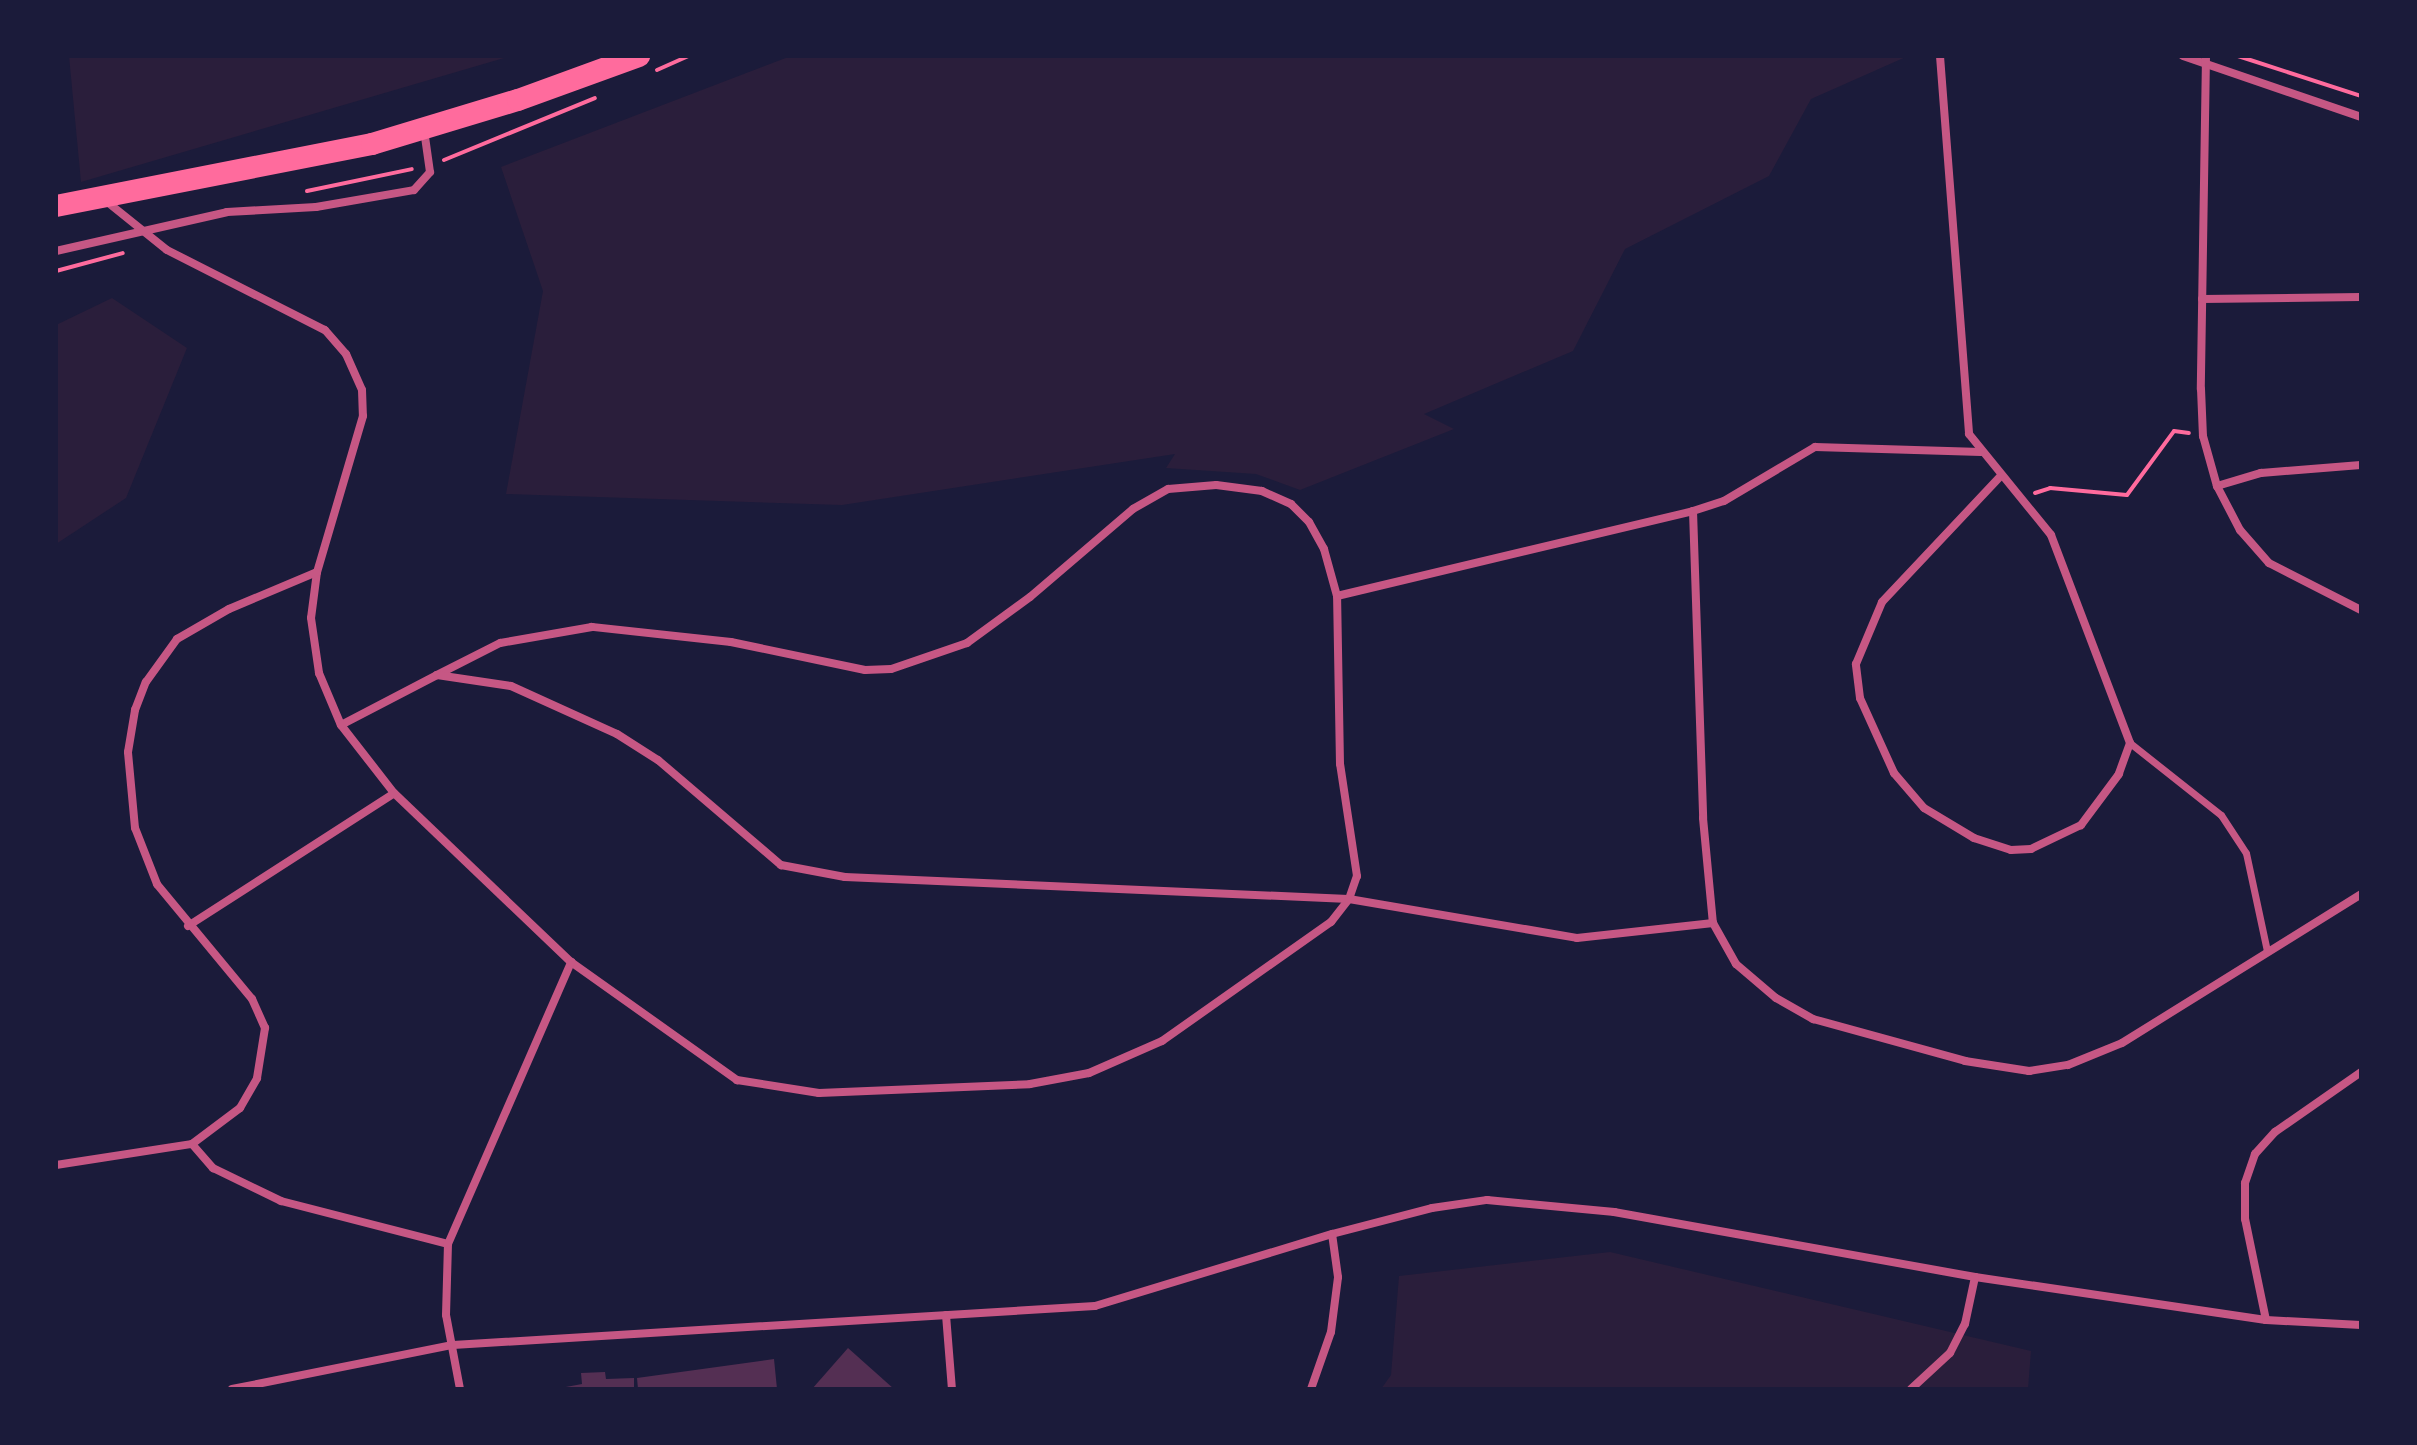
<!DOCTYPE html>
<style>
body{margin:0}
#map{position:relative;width:2417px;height:1445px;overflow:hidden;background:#1b1b3a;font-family:Commissioner,sans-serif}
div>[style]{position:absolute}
.green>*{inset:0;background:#2a1e3b}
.building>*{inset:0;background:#542f53}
.path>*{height:4px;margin:-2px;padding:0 2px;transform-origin:2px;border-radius:2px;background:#ff6b9d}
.pedestrian>*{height:7px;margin:-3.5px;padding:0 3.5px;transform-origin:3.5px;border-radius:3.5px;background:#c65784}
.minor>*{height:8px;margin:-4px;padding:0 4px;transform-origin:4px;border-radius:4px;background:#c65784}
.trunk>*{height:22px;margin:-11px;padding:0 11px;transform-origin:11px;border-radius:11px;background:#ff6b9d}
span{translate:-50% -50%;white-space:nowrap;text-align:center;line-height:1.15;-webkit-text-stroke:8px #1b1b3a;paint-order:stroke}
.frame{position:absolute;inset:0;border:58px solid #1b1b3a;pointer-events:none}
</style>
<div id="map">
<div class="green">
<div style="clip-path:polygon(69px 56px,511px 56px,81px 182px)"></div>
<div style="clip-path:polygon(791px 56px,1908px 56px,1811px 99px,1769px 176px,1625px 249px,1573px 351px,1424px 414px,1454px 429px,1300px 490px,1256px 474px,1166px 468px,1175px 454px,842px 505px,506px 494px,543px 291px,501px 167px)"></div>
<div style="clip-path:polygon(112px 298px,187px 348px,126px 498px,56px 544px,56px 325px)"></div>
<div style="clip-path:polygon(1610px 1252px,2031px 1351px,2028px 1389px,1381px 1389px,1391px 1375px,1399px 1276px)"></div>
</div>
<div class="building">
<div style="clip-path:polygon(848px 1348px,894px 1389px,812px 1389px)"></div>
<div style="clip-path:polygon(774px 1359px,777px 1389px,638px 1389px,637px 1378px)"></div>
<div style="clip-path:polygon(605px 1372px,606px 1379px,634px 1378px,634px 1389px,555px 1389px,582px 1384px,581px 1373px)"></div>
</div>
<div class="path">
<div style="left:2238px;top:56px;width:129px;rotate:18deg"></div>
<div style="left:657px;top:70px;width:35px;rotate:-24deg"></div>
<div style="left:444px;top:160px;width:163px;rotate:-22.3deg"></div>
<div style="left:307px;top:191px;width:107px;rotate:-11.8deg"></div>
<div style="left:56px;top:271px;width:69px;rotate:-15deg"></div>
<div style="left:2035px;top:493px;width:16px;rotate:-18deg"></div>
<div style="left:2050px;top:488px;width:77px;rotate:5.2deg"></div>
<div style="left:2127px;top:495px;width:79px;rotate:-53.7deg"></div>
<div style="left:2174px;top:431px;width:15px;rotate:8deg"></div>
</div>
<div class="pedestrian">
<div style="left:2130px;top:743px;width:116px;rotate:38.4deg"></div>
<div style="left:2221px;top:815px;width:45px;rotate:56.7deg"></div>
<div style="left:2246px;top:853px;width:100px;rotate:77.9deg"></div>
</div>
<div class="minor">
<div style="left:1940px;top:56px;width:379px;rotate:85.6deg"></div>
<div style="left:1969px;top:434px;width:130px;rotate:50.9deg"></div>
<div style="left:2051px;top:535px;width:222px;rotate:69.2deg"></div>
<div style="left:2130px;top:743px;width:33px;rotate:110deg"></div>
<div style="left:2119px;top:774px;width:64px;rotate:126.7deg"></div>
<div style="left:2081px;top:825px;width:55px;rotate:154.4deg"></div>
<div style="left:2031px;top:849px;width:20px;rotate:177deg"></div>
<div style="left:2011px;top:850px;width:39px;rotate:-162deg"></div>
<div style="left:1974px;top:838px;width:58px;rotate:-149deg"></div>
<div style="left:1924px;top:808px;width:46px;rotate:-130.6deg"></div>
<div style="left:1894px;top:773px;width:82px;rotate:-114.4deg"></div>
<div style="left:1860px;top:698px;width:34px;rotate:-97deg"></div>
<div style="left:1856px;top:664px;width:67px;rotate:-67.2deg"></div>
<div style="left:1882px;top:602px;width:172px;rotate:-46.7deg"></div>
<div style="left:2183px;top:56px;width:188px;rotate:18.9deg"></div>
<div style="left:2206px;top:56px;width:333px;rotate:90.9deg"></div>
<div style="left:2201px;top:389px;width:47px;rotate:87.6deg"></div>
<div style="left:2203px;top:436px;width:52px;rotate:74.4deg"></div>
<div style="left:2217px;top:486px;width:50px;rotate:62.4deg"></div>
<div style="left:2240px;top:530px;width:44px;rotate:48.7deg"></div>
<div style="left:2269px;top:563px;width:103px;rotate:27.1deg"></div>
<div style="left:106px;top:201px;width:78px;rotate:38.8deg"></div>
<div style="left:167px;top:250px;width:177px;rotate:26.9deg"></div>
<div style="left:325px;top:330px;width:32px;rotate:49deg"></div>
<div style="left:346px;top:354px;width:39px;rotate:66deg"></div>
<div style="left:362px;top:390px;width:26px;rotate:88deg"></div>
<div style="left:363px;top:416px;width:163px;rotate:106.4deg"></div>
<div style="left:317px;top:572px;width:46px;rotate:97.4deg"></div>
<div style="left:311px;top:618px;width:56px;rotate:81.7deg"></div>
<div style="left:319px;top:673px;width:56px;rotate:67.1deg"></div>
<div style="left:341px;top:725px;width:86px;rotate:52.1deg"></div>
<div style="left:394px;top:793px;width:245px;rotate:43.7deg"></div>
<div style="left:571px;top:962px;width:204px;rotate:35.4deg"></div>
<div style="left:737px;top:1080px;width:83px;rotate:9deg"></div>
<div style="left:819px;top:1093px;width:211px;rotate:-2.4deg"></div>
<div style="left:1030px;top:1084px;width:60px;rotate:-10.6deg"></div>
<div style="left:1089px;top:1073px;width:80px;rotate:-23.7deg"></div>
<div style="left:1162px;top:1041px;width:207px;rotate:-35.2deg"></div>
<div style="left:1331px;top:922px;width:29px;rotate:-52deg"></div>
<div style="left:1349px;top:899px;width:24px;rotate:-71deg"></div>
<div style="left:1357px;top:876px;width:113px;rotate:-98.6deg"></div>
<div style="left:1340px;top:764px;width:168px;rotate:-91deg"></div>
<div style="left:1337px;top:596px;width:49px;rotate:-105.5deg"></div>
<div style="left:1324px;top:549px;width:31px;rotate:-119deg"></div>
<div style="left:1309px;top:522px;width:25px;rotate:-135deg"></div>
<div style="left:1291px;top:504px;width:32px;rotate:-156deg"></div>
<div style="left:1262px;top:491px;width:46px;rotate:-172.6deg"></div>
<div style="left:1216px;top:485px;width:48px;rotate:175.2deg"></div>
<div style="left:1168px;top:489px;width:40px;rotate:150.3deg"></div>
<div style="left:1133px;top:509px;width:135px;rotate:139.5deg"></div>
<div style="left:1030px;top:597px;width:78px;rotate:143.9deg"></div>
<div style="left:967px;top:643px;width:80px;rotate:161.1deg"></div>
<div style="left:891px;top:669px;width:26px;rotate:178deg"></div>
<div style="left:865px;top:670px;width:137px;rotate:-168.2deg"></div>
<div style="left:731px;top:642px;width:140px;rotate:-173.8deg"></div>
<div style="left:592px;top:627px;width:93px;rotate:170.1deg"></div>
<div style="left:500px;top:643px;width:71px;rotate:153.1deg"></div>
<div style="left:56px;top:251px;width:175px;rotate:-12.8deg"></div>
<div style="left:227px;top:212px;width:89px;rotate:-3.2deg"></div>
<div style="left:316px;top:207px;width:99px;rotate:-9.8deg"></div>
<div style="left:414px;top:190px;width:24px;rotate:-48deg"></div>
<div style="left:430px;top:172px;width:42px;rotate:-98.1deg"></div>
<div style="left:2202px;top:299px;width:159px;rotate:-0.7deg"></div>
<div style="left:2217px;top:486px;width:46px;rotate:-16.5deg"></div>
<div style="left:2261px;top:473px;width:100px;rotate:-4.6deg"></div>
<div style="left:1693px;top:511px;width:307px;rotate:88.1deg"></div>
<div style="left:1703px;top:818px;width:105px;rotate:84.6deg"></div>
<div style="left:1337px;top:596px;width:366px;rotate:-13.4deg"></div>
<div style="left:1693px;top:511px;width:33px;rotate:-18deg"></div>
<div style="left:1724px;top:501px;width:106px;rotate:-30.7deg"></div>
<div style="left:1815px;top:447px;width:166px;rotate:1.7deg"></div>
<div style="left:341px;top:725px;width:108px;rotate:-27.5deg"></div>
<div style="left:437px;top:675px;width:75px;rotate:8.5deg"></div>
<div style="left:511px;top:686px;width:116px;rotate:24.4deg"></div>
<div style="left:617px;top:734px;width:49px;rotate:32.4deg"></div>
<div style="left:658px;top:760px;width:162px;rotate:40.5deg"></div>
<div style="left:781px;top:865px;width:65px;rotate:10.6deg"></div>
<div style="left:845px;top:877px;width:504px;rotate:2.5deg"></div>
<div style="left:1349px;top:899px;width:231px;rotate:9.7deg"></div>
<div style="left:1577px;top:938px;width:137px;rotate:-6.3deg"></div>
<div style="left:1713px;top:923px;width:47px;rotate:60.7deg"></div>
<div style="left:1736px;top:964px;width:52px;rotate:40.4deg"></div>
<div style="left:1776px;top:998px;width:43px;rotate:29.6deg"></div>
<div style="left:1813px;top:1019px;width:158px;rotate:15.4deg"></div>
<div style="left:1965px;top:1061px;width:65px;rotate:8.9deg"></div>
<div style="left:2029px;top:1071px;width:39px;rotate:-9deg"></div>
<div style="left:2068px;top:1065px;width:58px;rotate:-22.2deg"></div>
<div style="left:2122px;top:1043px;width:282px;rotate:-31.9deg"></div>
<div style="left:188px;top:926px;width:245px;rotate:-32.8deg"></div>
<div style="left:192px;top:1144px;width:32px;rotate:49deg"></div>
<div style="left:213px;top:1168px;width:76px;rotate:25.9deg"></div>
<div style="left:281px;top:1201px;width:172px;rotate:14.4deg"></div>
<div style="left:56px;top:1165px;width:138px;rotate:-8.8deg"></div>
<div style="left:192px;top:1144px;width:60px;rotate:-36.9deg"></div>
<div style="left:240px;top:1108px;width:34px;rotate:-60deg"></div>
<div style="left:257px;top:1078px;width:51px;rotate:-80.9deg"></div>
<div style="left:265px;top:1028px;width:32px;rotate:-114deg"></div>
<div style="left:252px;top:999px;width:149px;rotate:-129.6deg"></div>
<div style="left:157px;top:884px;width:60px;rotate:-111.4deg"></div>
<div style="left:135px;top:828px;width:76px;rotate:-95.3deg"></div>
<div style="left:128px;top:752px;width:43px;rotate:-80.5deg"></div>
<div style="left:135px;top:710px;width:30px;rotate:-69deg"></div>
<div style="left:146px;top:682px;width:53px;rotate:-54.2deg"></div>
<div style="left:177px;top:639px;width:60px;rotate:-30deg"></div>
<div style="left:229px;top:609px;width:95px;rotate:-22.8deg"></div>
<div style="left:946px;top:1315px;width:74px;rotate:85.4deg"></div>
<div style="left:2266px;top:1320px;width:103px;rotate:-101.7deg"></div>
<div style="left:2245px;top:1219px;width:36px;rotate:-90deg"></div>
<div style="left:2245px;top:1183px;width:31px;rotate:-71deg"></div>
<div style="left:2255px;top:1154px;width:30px;rotate:-48deg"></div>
<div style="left:2275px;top:1132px;width:105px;rotate:-34.9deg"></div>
<div style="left:232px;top:1389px;width:225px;rotate:-11.3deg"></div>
<div style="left:453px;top:1345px;width:643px;rotate:-3.48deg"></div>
<div style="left:1095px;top:1306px;width:248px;rotate:-16.9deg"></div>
<div style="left:1332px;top:1234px;width:103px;rotate:-14.6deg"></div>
<div style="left:1432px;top:1208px;width:56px;rotate:-8.3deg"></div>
<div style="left:1487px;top:1200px;width:128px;rotate:5.4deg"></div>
<div style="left:1614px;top:1212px;width:367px;rotate:10.2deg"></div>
<div style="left:1975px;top:1277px;width:294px;rotate:8.4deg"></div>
<div style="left:2266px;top:1320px;width:95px;rotate:3deg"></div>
<div style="left:460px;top:1389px;width:75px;rotate:-100.7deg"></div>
<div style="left:446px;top:1315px;width:71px;rotate:-88.4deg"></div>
<div style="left:448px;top:1244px;width:308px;rotate:-66.4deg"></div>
<div style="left:1311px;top:1389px;width:60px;rotate:-70.7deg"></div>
<div style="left:1331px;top:1332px;width:55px;rotate:-82.7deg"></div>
<div style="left:1338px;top:1277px;width:43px;rotate:-97.9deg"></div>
<div style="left:1911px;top:1389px;width:53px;rotate:-42.7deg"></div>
<div style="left:1950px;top:1353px;width:33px;rotate:-63deg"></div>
<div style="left:1965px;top:1324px;width:48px;rotate:-78deg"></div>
</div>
<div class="trunk">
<div style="left:56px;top:206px;width:322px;rotate:-11.1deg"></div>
<div style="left:372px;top:144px;width:152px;rotate:-16.8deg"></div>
<div style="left:518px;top:100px;width:129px;rotate:-20deg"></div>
</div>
<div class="frame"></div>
</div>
